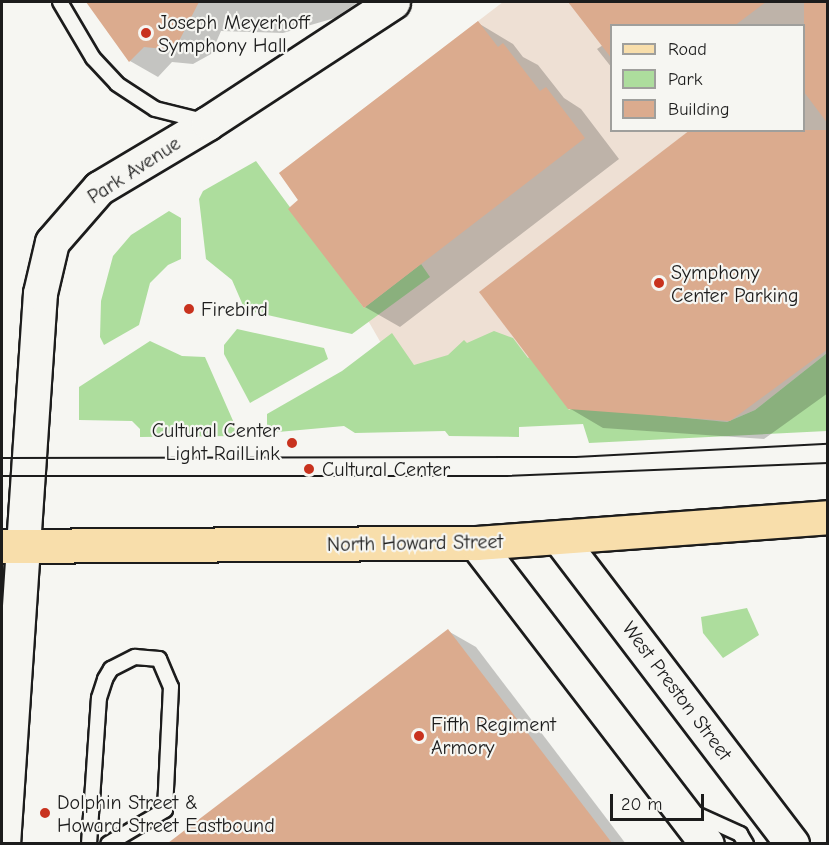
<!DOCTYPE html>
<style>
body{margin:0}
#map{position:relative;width:829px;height:845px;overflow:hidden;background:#f6f6f2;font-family:"Comic Neue",sans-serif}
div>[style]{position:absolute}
.built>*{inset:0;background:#eee0d4}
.green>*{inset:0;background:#addd9d}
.shadow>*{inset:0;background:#0003}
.building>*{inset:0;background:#dbab8e}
.roads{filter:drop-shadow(2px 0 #1c1c1c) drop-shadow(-2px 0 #1c1c1c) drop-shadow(0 2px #1c1c1c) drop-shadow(0 -2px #1c1c1c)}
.lane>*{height:14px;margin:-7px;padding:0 7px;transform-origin:7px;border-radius:7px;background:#f6f6f2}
.secondary>*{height:33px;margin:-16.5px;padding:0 16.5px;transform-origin:16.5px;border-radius:16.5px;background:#f6f6f2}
.primary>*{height:33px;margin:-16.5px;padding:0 16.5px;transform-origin:16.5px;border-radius:16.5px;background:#f8deab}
.tram>*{height:1.5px;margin:-0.75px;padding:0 0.75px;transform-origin:0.75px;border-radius:0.75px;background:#1c1c1c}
.dots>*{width:16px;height:16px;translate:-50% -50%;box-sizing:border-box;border:3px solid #f6f6f2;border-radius:50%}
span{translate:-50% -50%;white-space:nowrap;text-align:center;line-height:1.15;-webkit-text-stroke:4.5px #f6f6f2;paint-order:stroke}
.poi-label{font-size:20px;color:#1c1c1c}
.left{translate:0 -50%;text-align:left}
.right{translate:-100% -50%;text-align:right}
.street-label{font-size:20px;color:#1c1c1c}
.frame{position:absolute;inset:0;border:3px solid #1c1c1c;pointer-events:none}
.legend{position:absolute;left:610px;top:24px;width:195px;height:108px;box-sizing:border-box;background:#f6f6f2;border:2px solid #9f9f9c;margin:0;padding:8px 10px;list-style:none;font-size:18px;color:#1c1c1c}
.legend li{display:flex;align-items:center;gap:12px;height:30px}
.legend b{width:30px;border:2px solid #9f9f9c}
.scale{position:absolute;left:610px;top:794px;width:94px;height:27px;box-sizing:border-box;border:3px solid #1c1c1c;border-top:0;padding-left:8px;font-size:18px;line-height:21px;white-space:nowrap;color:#1c1c1c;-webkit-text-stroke:4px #f6f6f2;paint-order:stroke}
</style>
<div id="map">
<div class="built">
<div style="clip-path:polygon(evenodd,503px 2px,827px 2px,827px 353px,755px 410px,727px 422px,563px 411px,416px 373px,389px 357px,366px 317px,282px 213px,298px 200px,279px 173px,503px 2px,612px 26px,804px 26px,804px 130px,612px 130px,612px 26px)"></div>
</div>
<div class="green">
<div style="clip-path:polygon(256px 161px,364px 308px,421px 264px,430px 277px,352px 334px,245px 310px,232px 280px,206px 259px,199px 199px,203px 191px)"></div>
<div style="clip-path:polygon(169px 211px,181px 218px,181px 259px,168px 265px,150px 283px,139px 325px,104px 345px,100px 337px,101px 301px,113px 256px,131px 235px)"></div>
<div style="clip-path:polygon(237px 329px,324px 348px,328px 359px,250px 403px,224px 354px,224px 345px)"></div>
<div style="clip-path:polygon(494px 331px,513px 338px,528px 358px,532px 355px,569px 410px,573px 407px,727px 422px,755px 410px,827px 353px,827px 431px,589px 443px,583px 424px,519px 427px,519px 437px,449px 436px,445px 431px,355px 433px,344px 426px,267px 433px,267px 414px,342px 371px,392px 333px,414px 365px,448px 355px,464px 340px,467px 343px)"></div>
<div style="clip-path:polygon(150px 341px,182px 356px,205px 357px,234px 423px,235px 436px,140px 437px,140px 429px,132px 421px,79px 420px,79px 387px)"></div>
<div style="clip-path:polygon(747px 608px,759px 635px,723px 658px,703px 633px,701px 617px)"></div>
</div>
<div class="shadow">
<div style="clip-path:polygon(90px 2px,358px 2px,335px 18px,283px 33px,221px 31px,211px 54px,193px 64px,172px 62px,158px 77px,130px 61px)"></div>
<div style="clip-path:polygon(570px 2px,828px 2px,828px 393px,764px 439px,603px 428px,569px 408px,804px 130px,804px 26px,612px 26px,612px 68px,597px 49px,603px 45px)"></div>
<div style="clip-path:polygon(478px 23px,513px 44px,523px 57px,538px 65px,564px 98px,581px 109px,619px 159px,400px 327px,365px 307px)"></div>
<div style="clip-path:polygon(448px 631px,476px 647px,626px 844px,170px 844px)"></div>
</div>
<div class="building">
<div style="clip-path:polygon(86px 2px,199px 2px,178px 43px,164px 49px,144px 47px,129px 62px)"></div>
<div style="clip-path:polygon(568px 2px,766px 2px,734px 26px,612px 26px,612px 59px)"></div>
<div style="clip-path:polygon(804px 2px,828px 2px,828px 124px,804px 92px)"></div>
<div style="clip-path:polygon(478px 21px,498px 47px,503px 43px,540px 91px,546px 87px,585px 138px,364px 308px,288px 209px,298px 200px,279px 173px)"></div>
<div style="clip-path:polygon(690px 130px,828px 130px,828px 349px,730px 421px,568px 409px,479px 292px)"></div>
<div style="clip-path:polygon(448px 629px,612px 843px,168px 843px)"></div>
</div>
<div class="roads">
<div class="lane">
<div style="left:60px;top:2px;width:65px;rotate:59.5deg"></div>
<div style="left:93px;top:58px;width:35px;rotate:47deg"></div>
<div style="left:117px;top:84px;width:45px;rotate:33.3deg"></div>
<div style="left:155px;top:109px;width:49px;rotate:14deg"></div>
<div style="left:694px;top:813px;width:51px;rotate:24.5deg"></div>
<div style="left:740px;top:834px;width:12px;rotate:59deg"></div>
<div style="left:89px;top:844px;width:146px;rotate:-86.1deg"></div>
<div style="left:99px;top:698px;width:20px;rotate:-72deg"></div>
<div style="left:105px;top:679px;width:12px;rotate:-59deg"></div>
<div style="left:111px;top:669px;width:27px;rotate:-27deg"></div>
<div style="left:135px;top:657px;width:24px;rotate:5deg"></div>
<div style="left:159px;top:659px;width:30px;rotate:67deg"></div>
<div style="left:171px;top:687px;width:123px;rotate:92.8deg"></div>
<div style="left:165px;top:810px;width:66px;rotate:149.2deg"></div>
</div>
<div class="secondary">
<div style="left:560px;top:539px;width:383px;rotate:52.7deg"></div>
<div style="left:476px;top:543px;width:379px;rotate:52.5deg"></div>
<div style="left:3px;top:844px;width:552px;rotate:-86.16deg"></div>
<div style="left:40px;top:293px;width:52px;rotate:-76.8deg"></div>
<div style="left:52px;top:242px;width:72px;rotate:-49deg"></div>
<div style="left:99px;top:188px;width:127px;rotate:-30.8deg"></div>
<div style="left:208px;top:123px;width:221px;rotate:-33.2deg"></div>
</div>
<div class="primary">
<div style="left:2px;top:546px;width:474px;rotate:-0.4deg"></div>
<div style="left:476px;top:543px;width:353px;rotate:-4.2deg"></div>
</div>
</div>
<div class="tram">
<div style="left:2px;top:458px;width:574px;rotate:-0.1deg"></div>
<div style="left:576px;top:457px;width:252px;rotate:-3deg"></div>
<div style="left:2px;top:476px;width:505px"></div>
<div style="left:507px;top:476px;width:321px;rotate:-2.3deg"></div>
</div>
<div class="dots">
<div style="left:146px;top:33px;background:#c8321e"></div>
<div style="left:659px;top:283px;background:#c8321e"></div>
<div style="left:189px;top:309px;background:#c8321e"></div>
<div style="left:292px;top:443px;background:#c8321e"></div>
<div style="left:309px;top:469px;background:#c8321e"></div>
<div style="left:419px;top:736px;background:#c8321e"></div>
<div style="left:45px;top:813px;background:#c8321e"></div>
</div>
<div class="poi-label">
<span class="left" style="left:158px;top:34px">Joseph Meyerhoff<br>Symphony Hall</span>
<span class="left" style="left:671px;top:284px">Symphony<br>Center Parking</span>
<span class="left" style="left:201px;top:309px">Firebird</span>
<span class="right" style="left:280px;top:442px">Cultural Center<br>Light RailLink</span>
<span class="left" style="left:322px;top:469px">Cultural Center</span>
<span class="left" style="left:431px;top:736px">Fifth Regiment<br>Armory</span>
<span class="left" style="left:57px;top:814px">Dolphin Street &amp;<br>Howard Street Eastbound</span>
</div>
<div class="street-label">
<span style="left:134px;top:170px;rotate:-33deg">Park Avenue</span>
<span style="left:415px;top:543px;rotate:-1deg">North Howard Street</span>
<span style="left:677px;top:691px;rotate:53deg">West Preston Street</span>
</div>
<div class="frame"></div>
<ul class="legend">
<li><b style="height:8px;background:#f8deab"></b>Road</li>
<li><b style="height:16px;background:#addd9d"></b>Park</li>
<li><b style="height:16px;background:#dbab8e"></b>Building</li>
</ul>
<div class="scale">20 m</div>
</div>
